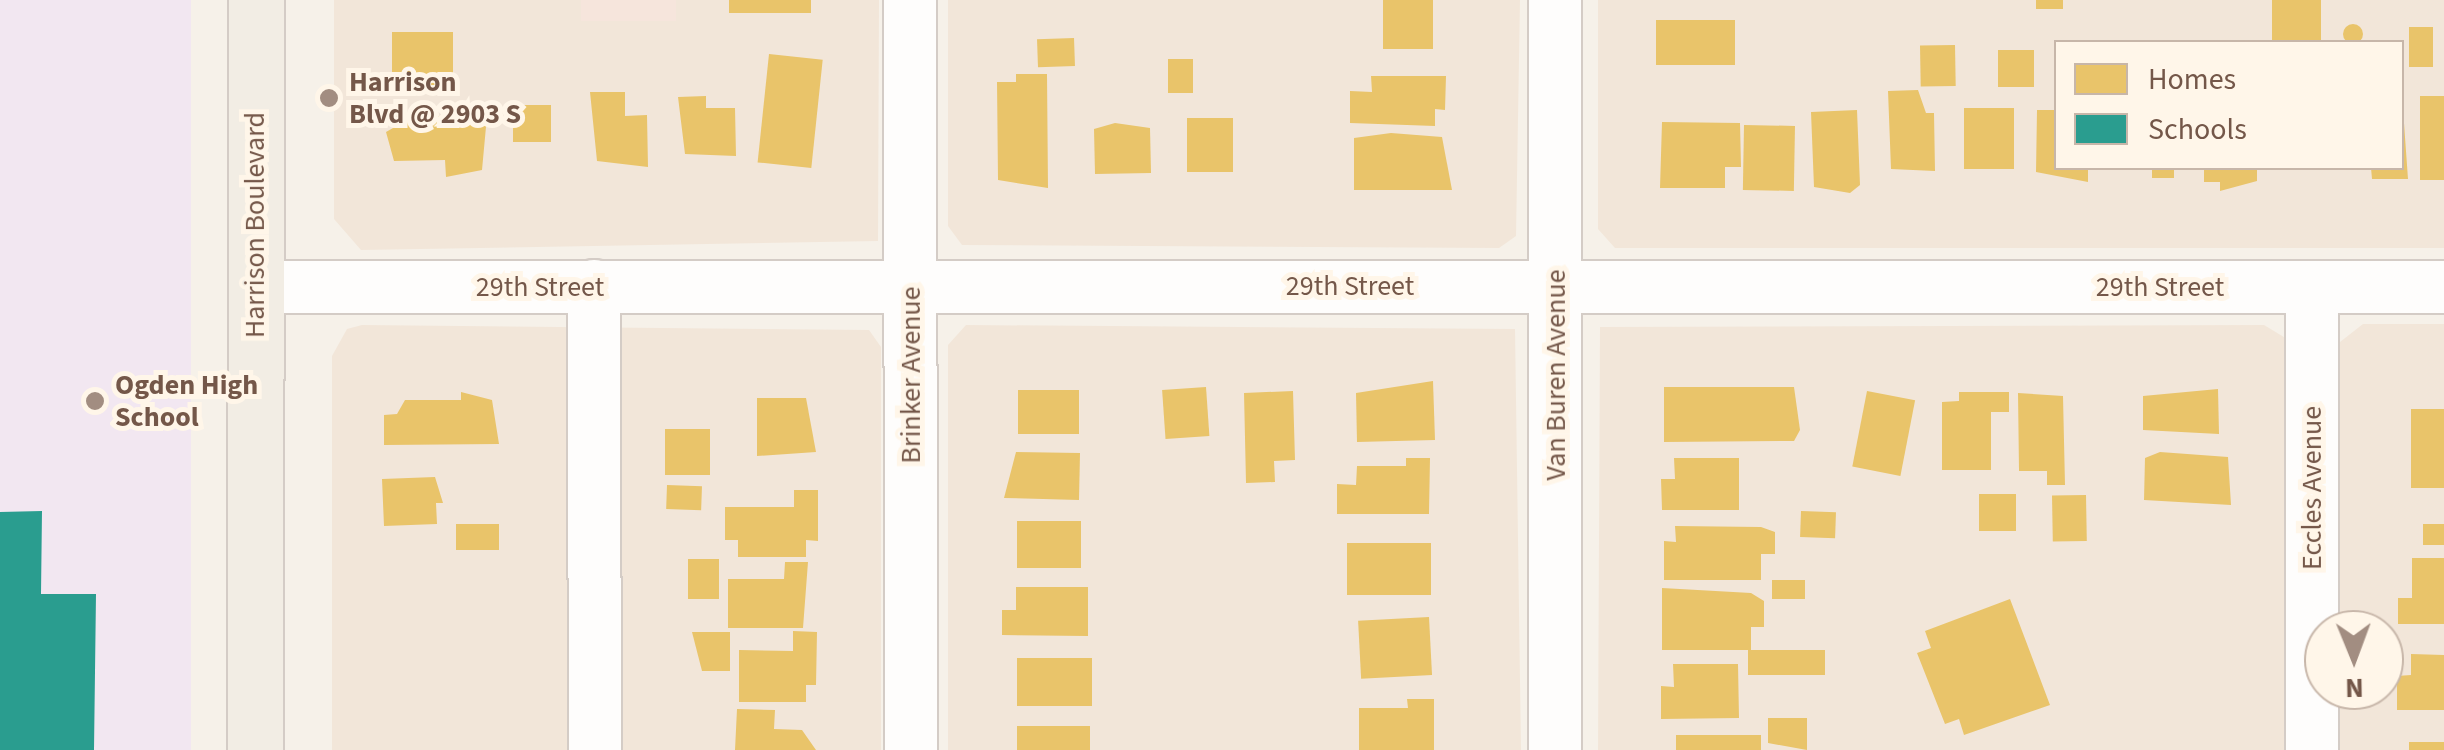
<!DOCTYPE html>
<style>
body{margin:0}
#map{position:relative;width:2444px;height:750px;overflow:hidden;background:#f6f1e9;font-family:"Source Sans 3",sans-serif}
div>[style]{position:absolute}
.residential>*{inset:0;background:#f2e6d9}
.commercial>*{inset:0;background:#f6e5dc;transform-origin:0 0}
.education>*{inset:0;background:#f2e7f1;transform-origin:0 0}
.homes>*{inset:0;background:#e9c46a;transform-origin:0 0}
.round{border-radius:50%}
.schools>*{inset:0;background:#2a9d8f}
.roads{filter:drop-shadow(2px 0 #d4ccc6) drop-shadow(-2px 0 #d4ccc6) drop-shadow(0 2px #d4ccc6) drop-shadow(0 -2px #d4ccc6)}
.minor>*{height:52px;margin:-26px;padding:0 26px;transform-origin:26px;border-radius:26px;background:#fefdfc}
.major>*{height:55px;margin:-27.5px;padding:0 27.5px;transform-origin:27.5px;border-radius:27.5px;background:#f2ede4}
.dots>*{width:28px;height:28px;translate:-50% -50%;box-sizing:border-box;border:5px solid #fff6e9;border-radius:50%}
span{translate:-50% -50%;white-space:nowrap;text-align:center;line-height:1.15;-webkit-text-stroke:10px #fff6e9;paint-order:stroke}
.poi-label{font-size:28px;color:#745749;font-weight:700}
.left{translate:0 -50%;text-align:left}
.street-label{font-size:28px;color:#745749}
.legend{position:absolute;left:2054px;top:40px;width:350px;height:130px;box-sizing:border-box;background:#fff6e9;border:2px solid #c7b6a9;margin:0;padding:12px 18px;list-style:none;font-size:30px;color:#745749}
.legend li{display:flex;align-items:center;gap:20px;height:50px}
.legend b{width:50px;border:2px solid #c7b6a9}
.north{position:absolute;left:2304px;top:610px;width:100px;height:100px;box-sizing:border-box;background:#fff6e9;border:2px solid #c7b6a9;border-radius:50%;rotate:179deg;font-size:28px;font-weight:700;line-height:40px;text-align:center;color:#745749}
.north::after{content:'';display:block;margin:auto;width:35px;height:45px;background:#a28d81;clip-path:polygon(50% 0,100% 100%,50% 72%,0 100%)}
</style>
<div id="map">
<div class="residential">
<div style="clip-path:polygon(334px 0,581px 0,582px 21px,675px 21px,676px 0,879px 0,878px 241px,361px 250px,334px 219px)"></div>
<div style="clip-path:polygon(948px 0,1520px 0,1516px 236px,1499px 248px,962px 245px,948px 226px)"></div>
<div style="clip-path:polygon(evenodd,1598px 0,2444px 0,2444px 248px,1615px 248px,1598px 229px,1598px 0,2056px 42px,2402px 42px,2402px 168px,2056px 168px,2056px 42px)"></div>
<div style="clip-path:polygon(2363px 324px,2444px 324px,2444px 750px,2340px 750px,2340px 690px,2384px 690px,2384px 630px,2340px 630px,2340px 342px)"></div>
<div style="clip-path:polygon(362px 325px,869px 330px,881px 347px,881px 750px,332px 750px,332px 356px,347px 329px)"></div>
<div style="clip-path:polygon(966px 325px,1515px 329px,1521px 750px,948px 750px,948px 345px)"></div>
<div style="clip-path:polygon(2264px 325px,2289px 340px,2289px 750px,1598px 750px,1600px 327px)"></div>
</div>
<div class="commercial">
<div style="left:581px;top:0;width:95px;height:21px"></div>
</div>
<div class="education">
<div style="left:0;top:0;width:191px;height:750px"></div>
</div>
<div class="homes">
<div style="left:729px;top:0;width:82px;height:13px"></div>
<div style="left:1383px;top:0;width:50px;height:49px"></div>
<div style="left:2036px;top:0;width:27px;height:9px"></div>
<div style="left:2272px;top:0;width:49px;height:42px"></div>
<div style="left:1735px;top:20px;width:45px;height:79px;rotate:90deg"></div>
<div class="round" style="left:2343px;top:24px;width:20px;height:20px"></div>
<div style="left:2409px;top:27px;width:24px;height:40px"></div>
<div style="left:392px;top:32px;width:61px;height:53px"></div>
<div style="left:1074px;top:38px;width:28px;height:37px;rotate:88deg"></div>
<div style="left:1955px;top:45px;width:41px;height:35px;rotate:89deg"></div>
<div style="left:1998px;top:50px;width:36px;height:37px"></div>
<div style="left:769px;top:54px;width:54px;height:109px;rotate:6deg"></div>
<div style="left:1168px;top:59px;width:25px;height:34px"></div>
<div style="clip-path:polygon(1016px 74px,1047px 74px,1048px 188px,998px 180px,997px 82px,1016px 82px)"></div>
<div style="clip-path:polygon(1371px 76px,1446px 76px,1445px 110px,1435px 109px,1435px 126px,1350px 123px,1350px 91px,1372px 92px)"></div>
<div style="clip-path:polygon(1918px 90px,1926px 113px,1934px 113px,1935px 171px,1891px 169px,1888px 91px)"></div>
<div style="clip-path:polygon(590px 92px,625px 92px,625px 116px,647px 115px,648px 167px,597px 161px)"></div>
<div style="clip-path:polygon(2402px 95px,2408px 179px,2372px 179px,2371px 168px,2402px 168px)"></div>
<div style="clip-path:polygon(706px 96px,706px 108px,735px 108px,736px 156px,685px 154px,678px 97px)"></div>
<div style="left:2420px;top:96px;width:24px;height:84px"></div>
<div style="left:513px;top:105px;width:38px;height:37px"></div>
<div style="left:2014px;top:108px;width:61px;height:50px;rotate:90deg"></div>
<div style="clip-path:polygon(1857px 110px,1860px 185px,1850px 193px,1814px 187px,1811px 112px)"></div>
<div style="clip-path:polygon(2037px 110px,2056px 110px,2056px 168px,2088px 168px,2088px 182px,2036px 172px)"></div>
<div style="clip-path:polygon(414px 116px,487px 116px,482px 170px,446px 177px,445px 160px,394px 161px,386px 132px)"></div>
<div style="left:1187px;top:118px;width:46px;height:54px"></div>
<div style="clip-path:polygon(1662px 122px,1740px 123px,1741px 167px,1725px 167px,1725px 188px,1660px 188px)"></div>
<div style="clip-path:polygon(1115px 123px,1150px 128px,1151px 173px,1095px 174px,1094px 129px)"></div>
<div style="left:1744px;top:125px;width:51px;height:65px;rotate:1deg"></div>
<div style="clip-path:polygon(1391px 133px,1442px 137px,1452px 190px,1354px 190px,1354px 138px)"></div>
<div style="left:2152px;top:168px;width:22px;height:10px"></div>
<div style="clip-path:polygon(2204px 168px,2257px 168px,2257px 181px,2220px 191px,2220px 182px,2204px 182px)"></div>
<div style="clip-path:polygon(1433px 381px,1435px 440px,1357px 442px,1356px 393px)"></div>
<div style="left:1206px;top:387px;width:49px;height:44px;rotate:86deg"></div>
<div style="clip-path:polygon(1664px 387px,1794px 387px,1800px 430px,1794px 441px,1664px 442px)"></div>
<div style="clip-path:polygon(2218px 389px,2219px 434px,2143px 430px,2143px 396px)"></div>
<div style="left:1018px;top:390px;width:61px;height:44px"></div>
<div style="clip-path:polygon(1293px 391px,1295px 460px,1274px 461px,1275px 482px,1246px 483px,1244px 393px)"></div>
<div style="left:1867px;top:391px;width:49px;height:77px;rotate:11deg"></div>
<div style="clip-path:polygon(461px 392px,492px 400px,499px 444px,384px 445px,384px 415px,397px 414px,405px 400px,461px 400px)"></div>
<div style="clip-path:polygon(1959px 392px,2009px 392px,2009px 412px,1991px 412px,1991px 470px,1942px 470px,1942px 402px,1959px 401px)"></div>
<div style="clip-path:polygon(2018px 393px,2063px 396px,2065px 485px,2047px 485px,2047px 471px,2019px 471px)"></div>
<div style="clip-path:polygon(757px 398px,806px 398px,816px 452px,757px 456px)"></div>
<div style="left:2411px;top:409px;width:33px;height:79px"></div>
<div style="left:665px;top:429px;width:45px;height:46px"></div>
<div style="clip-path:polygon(1016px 452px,1080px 453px,1079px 500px,1004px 498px)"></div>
<div style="clip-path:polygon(2160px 452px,2228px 457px,2231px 505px,2144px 500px,2145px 458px)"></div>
<div style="clip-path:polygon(1406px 458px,1430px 458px,1429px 514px,1337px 514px,1337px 484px,1356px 485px,1357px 466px,1406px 466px)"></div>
<div style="clip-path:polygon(1674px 458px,1739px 458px,1739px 510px,1662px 510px,1661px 479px,1675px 479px)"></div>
<div style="clip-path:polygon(435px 477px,443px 503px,436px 503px,437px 524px,384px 526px,382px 479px)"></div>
<div style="left:667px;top:485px;width:35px;height:24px;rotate:2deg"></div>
<div style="clip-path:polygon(794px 490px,818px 490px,818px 541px,806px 540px,806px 557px,738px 557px,738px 540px,725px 540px,725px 507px,794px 507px)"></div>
<div style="left:1979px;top:494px;width:37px;height:37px"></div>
<div style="left:2086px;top:495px;width:46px;height:34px;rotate:89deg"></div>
<div style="left:1801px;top:511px;width:35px;height:26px;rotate:2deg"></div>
<div style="left:1081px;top:521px;width:47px;height:64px;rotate:90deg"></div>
<div style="left:499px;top:524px;width:26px;height:43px;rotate:90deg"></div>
<div style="left:2423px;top:524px;width:21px;height:21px"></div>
<div style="clip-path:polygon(1675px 526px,1761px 527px,1775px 532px,1775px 554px,1761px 554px,1761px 580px,1664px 580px,1664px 541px,1676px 542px)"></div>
<div style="left:1347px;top:543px;width:84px;height:52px"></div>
<div style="clip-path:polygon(2412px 558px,2444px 558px,2444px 624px,2398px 624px,2398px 598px,2412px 598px)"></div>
<div style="left:688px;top:559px;width:31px;height:40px"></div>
<div style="clip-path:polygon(785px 562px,808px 562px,803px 628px,728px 628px,728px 579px,784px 579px)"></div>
<div style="left:1772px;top:580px;width:33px;height:19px"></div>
<div style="clip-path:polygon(1016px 587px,1088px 587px,1088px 636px,1002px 635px,1002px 610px,1016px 610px)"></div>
<div style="clip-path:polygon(1662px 588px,1751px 593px,1764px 601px,1764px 627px,1751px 627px,1751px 650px,1662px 650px)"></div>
<div style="clip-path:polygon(2010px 599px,2050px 705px,1964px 735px,1959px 719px,1945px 724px,1917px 653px,1931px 648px,1925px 631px)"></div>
<div style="left:1429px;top:617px;width:58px;height:71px;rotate:87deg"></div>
<div style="clip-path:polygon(793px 631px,817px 632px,816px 685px,806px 685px,806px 702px,739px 702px,739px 650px,793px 651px)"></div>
<div style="clip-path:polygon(692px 632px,730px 632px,730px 671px,702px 671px)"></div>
<div style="left:1825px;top:650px;width:25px;height:77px;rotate:90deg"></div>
<div style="clip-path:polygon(2411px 654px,2444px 655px,2444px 710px,2397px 710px,2397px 676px,2411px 675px)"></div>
<div style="left:1017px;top:658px;width:75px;height:48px"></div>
<div style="clip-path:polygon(1673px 664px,1738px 664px,1739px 718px,1661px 719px,1661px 686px,1674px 687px)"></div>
<div style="clip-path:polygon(1407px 699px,1434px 699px,1434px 750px,1359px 750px,1359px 708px,1408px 708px)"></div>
<div style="clip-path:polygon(737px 709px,775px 710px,774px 729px,802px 730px,816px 750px,735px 750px)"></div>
<div style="clip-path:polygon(1768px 718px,1807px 718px,1807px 750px,1768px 743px)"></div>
<div style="left:1017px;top:726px;width:73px;height:24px"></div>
<div style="left:1676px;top:735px;width:85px;height:15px"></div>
<div style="left:2409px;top:742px;width:35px;height:8px"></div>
</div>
<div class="schools">
<div style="clip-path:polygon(42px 511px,41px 594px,96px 594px,94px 750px,0 750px,0 512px)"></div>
</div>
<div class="roads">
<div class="minor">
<div style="left:910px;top:0;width:750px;rotate:89.92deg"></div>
<div style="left:594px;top:286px;width:464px;rotate:89.9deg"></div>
<div style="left:255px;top:287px;width:2189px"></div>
<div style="left:1555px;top:750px;width:750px;rotate:-90deg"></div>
<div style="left:2312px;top:750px;width:463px;rotate:-90deg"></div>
</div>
<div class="major">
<div style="left:255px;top:750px;width:750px;rotate:-89.92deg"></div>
</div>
</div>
<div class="dots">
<div style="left:329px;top:98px;background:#a28d81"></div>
<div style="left:95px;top:401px;background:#a28d81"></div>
</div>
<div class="poi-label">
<span class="left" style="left:349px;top:98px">Harrison<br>Blvd @ 2903 S</span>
<span class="left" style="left:115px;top:401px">Ogden High<br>School</span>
</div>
<div class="street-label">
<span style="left:255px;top:225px;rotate:-90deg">Harrison Boulevard</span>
<span style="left:1350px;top:286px">29th Street</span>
<span style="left:540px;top:287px">29th Street</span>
<span style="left:2160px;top:287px">29th Street</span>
<span style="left:911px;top:375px;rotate:-90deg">Brinker Avenue</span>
<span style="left:1556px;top:375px;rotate:-90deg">Van Buren Avenue</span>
<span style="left:2312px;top:488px;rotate:-90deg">Eccles Avenue</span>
</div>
<ul class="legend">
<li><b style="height:28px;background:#e9c46a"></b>Homes</li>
<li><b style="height:28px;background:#2a9d8f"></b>Schools</li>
</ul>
<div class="north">N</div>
</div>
